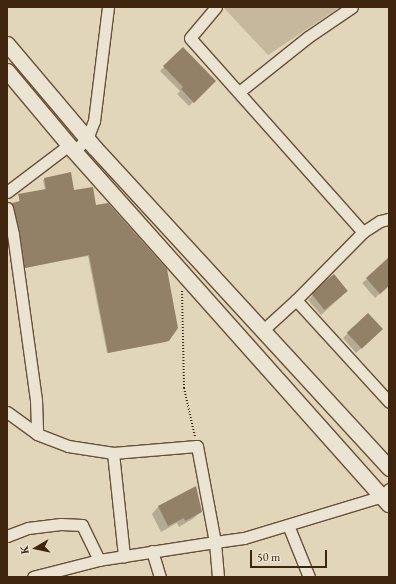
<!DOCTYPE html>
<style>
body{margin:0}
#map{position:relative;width:396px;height:584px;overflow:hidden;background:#e1d6ba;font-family:"EB Garamond",serif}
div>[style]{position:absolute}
.green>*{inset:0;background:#c5b89d}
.shadow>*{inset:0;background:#0003}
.building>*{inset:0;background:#938167;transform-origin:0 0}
.path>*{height:2px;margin-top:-1px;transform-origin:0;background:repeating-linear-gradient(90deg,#3f240e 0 1px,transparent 0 3px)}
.roads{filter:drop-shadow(1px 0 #685039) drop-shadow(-1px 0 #685039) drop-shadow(0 1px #685039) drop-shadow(0 -1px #685039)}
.minor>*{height:11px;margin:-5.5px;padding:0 5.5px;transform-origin:5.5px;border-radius:5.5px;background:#ece4d2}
.secondary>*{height:15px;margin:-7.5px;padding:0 7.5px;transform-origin:7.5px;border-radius:7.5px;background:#ece4d2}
span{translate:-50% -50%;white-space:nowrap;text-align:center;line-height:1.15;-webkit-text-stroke:3px #ece4d2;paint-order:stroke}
.frame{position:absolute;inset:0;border:8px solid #3f240e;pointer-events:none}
.north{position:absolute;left:16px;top:528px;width:40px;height:40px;-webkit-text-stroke:3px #ece4d2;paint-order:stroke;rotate:261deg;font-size:11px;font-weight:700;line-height:16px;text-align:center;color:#3f240e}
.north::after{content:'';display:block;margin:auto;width:14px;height:18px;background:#3f240e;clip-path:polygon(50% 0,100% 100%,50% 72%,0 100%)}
.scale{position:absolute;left:250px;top:550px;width:77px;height:18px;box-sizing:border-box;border:2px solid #3f240e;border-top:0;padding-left:5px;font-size:12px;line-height:14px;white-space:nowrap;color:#3f240e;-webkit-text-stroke:3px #ece4d2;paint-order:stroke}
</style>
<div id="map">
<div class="green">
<div style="clip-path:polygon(225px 7px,340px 7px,268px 55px,224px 8px)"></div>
</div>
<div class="shadow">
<div style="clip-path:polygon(183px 49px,215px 81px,189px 106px,177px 94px,180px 91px,160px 71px)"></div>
<div style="clip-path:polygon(45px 179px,73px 191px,95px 206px,168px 340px,166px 342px,107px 353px,88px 256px,24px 268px,19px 234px,11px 205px,19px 203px,19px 195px,45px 190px,43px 180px)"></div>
<div style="clip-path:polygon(389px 262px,389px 285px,375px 298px,362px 283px)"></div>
<div style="clip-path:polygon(313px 295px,342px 296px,321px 315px,308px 300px)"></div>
<div style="clip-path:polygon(348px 333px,377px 334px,356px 353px,343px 338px)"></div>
<div style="clip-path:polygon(195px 488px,201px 511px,194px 518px,179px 527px,177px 523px,161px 532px,152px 514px,158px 507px)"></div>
</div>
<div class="building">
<div style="clip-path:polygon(183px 47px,216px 81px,194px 103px,181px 89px,183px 87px,163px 66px)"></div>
<div style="clip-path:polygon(71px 172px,74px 190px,93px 187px,96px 205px,108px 203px,167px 269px,178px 328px,169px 341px,108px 353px,89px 255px,25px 268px,20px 232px,12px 203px,20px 201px,18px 194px,46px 189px,44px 178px)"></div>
<div style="clip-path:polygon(389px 257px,389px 286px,380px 294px,366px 278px)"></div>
<div style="left:334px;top:274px;width:22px;height:30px;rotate:51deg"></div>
<div style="left:368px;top:313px;width:22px;height:29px;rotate:47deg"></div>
<div style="clip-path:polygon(196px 486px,202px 512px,185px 521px,184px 518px,168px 526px,158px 506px)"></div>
</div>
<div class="path">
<div style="left:182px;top:291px;width:97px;rotate:88.8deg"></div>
<div style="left:184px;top:388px;width:50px;rotate:77.3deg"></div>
</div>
<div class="roads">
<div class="minor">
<div style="left:216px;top:7px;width:40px;rotate:130deg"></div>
<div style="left:190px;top:38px;width:260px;rotate:48.3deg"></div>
<div style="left:239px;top:92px;width:88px;rotate:-38.6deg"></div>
<div style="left:308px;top:37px;width:53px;rotate:-34.3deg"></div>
<div style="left:74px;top:151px;width:18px;rotate:-43deg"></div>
<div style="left:87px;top:139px;width:19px;rotate:-69deg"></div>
<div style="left:94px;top:121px;width:115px;rotate:-83deg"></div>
<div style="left:7px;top:192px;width:78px;rotate:-37.2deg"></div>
<div style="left:7px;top:208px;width:27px;rotate:77deg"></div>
<div style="left:13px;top:234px;width:168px;rotate:82.1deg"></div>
<div style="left:36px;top:400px;width:34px;rotate:88deg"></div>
<div style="left:296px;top:300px;width:138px;rotate:47.6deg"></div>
<div style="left:262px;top:331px;width:46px;rotate:-42.4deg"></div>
<div style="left:296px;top:300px;width:95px;rotate:-45.4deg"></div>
<div style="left:363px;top:232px;width:20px;rotate:-33deg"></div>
<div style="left:380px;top:221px;width:9px;rotate:-13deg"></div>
<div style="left:7px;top:412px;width:37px;rotate:36deg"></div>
<div style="left:37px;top:434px;width:33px;rotate:21deg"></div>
<div style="left:68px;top:446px;width:46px;rotate:8.8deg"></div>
<div style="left:113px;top:453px;width:84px;rotate:-4.8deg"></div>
<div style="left:197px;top:446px;width:98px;rotate:79.4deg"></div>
<div style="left:215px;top:542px;width:117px;rotate:171.2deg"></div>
<div style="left:99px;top:560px;width:68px;rotate:165.6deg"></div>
<div style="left:113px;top:453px;width:104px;rotate:83.9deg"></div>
<div style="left:288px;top:525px;width:56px;rotate:68deg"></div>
<div style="left:7px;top:536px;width:22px;rotate:-21deg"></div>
<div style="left:28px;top:528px;width:33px;rotate:-7deg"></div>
<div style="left:61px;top:524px;width:21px;rotate:3deg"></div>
<div style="left:82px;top:525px;width:39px;rotate:64deg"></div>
<div style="left:152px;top:551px;width:27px;rotate:73deg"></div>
<div style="left:218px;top:577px;width:35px;rotate:-95deg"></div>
<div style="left:215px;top:542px;width:29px;rotate:-8deg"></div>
<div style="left:244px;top:538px;width:145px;rotate:-16.8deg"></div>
<div style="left:383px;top:496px;width:9px;rotate:-49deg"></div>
</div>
<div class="secondary">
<div style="left:7px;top:44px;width:136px;rotate:49.8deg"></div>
<div style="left:95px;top:148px;width:435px;rotate:47.4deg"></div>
<div style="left:7px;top:71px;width:104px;rotate:50.1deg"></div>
<div style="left:74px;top:151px;width:473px;rotate:48.3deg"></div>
</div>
</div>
<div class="frame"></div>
<div class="north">K</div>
<div class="scale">50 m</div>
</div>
